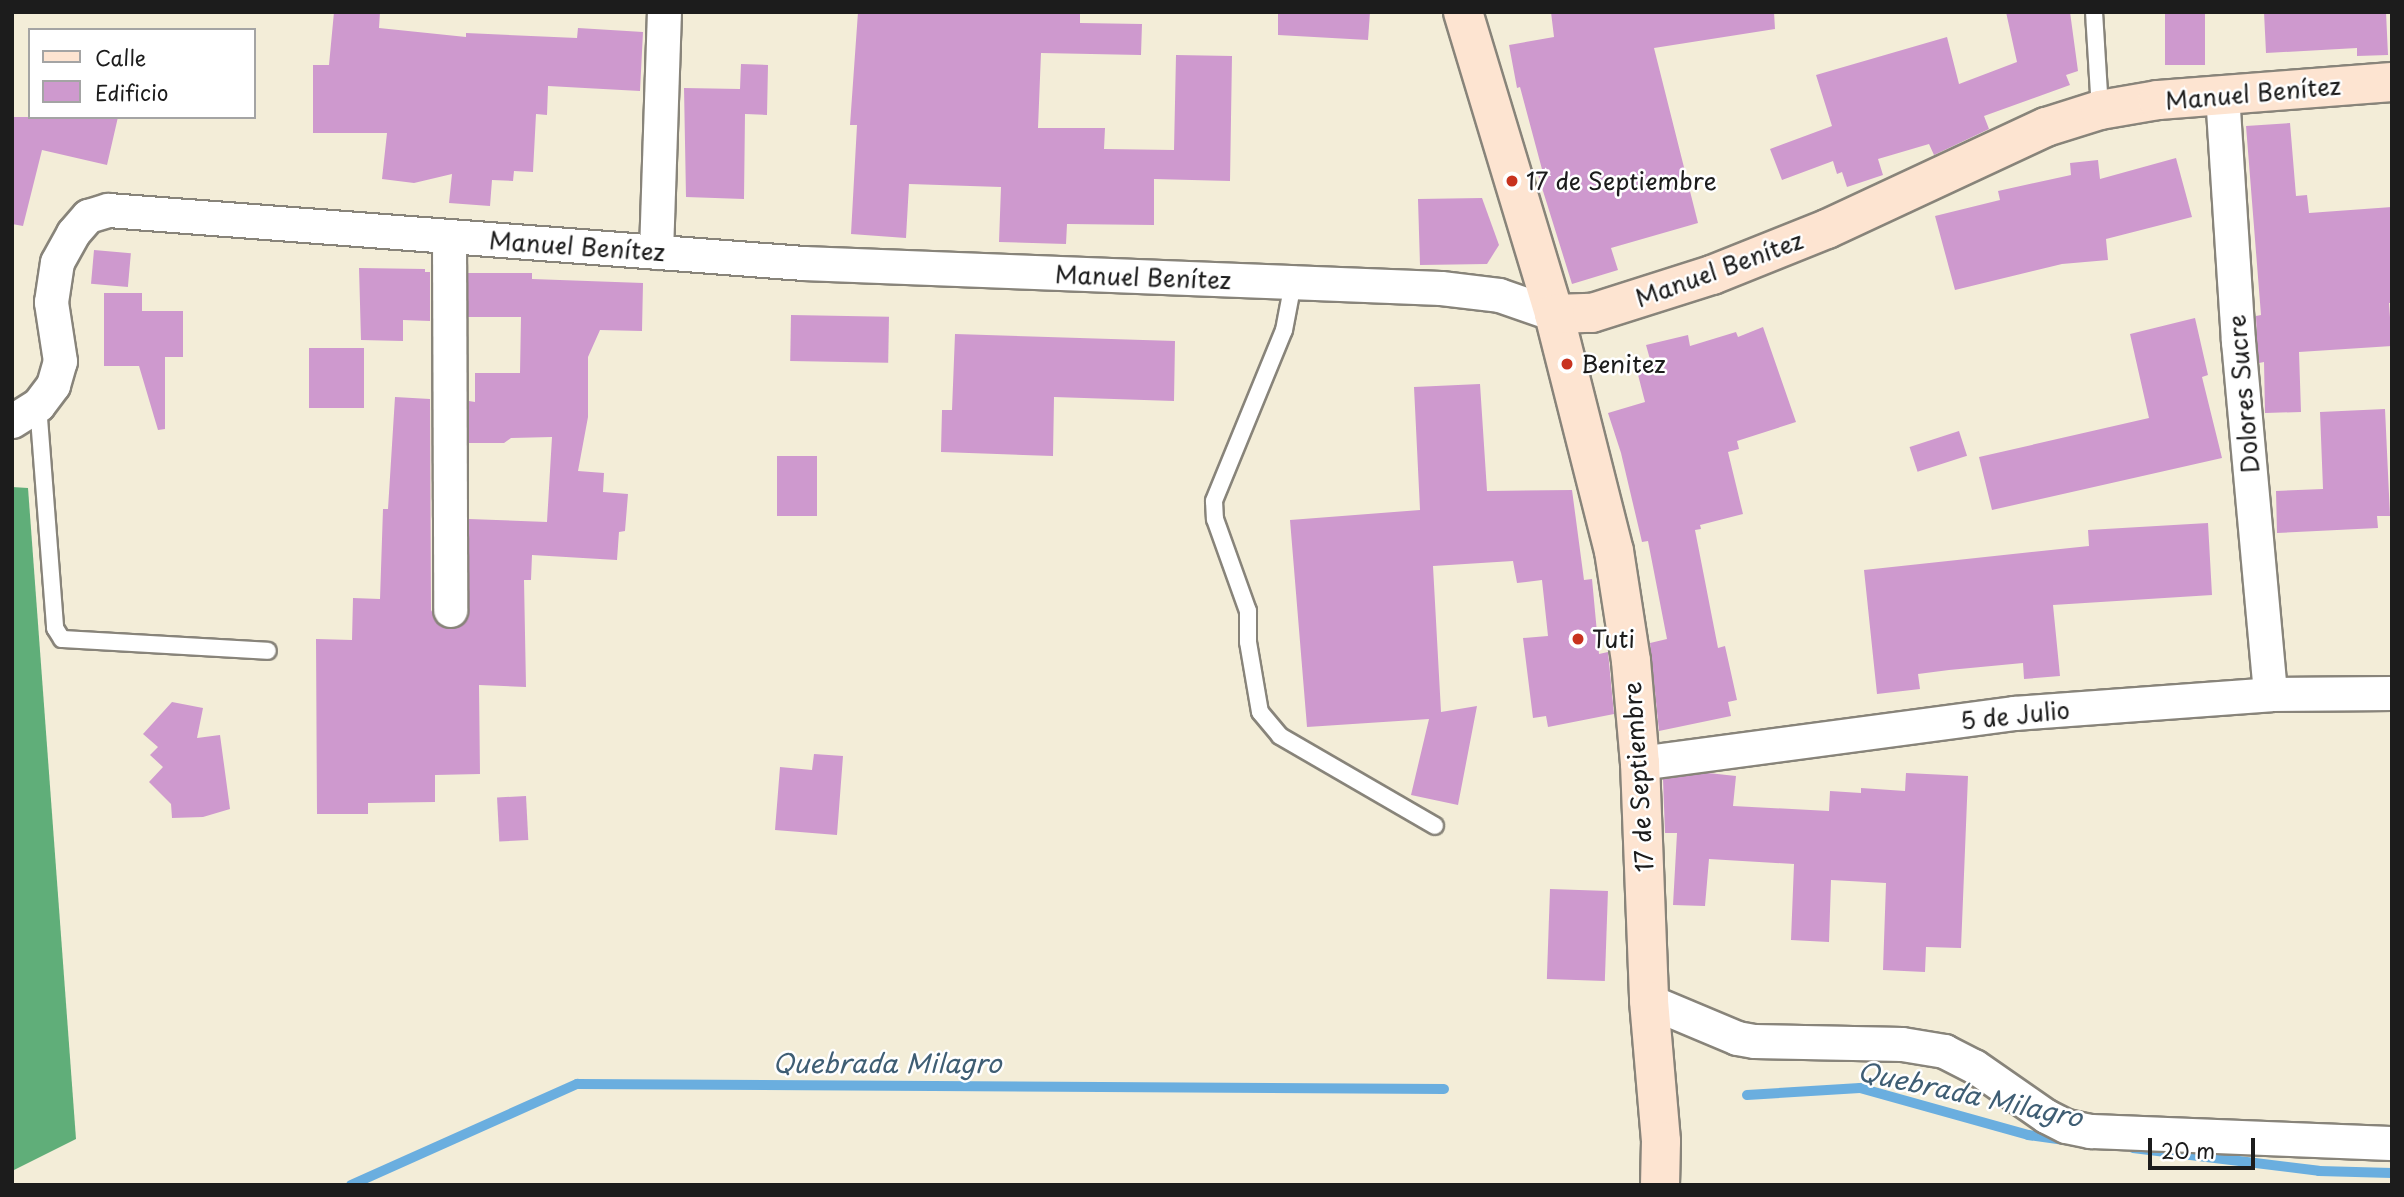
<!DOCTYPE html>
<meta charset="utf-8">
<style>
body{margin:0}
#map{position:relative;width:2404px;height:1197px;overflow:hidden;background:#f3edd8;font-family:"Playpen Sans",sans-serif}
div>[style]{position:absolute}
.forest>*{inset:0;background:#60ae79}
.stream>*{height:10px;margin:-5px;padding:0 5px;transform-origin:5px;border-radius:5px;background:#6aaedf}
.building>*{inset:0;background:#ce99ce;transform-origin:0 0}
.roads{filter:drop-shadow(2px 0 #88847a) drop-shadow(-2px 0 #88847a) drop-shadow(0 2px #88847a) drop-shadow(0 -2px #88847a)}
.lane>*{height:16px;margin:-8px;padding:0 8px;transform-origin:8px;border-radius:8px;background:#fff}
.street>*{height:33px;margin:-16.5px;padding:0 16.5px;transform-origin:16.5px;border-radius:16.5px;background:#fff}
.secondary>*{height:38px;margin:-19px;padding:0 19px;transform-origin:19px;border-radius:19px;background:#fde4d1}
.dots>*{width:19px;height:19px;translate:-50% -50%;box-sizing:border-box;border:4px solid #fff;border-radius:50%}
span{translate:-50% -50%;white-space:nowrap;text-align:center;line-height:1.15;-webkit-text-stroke:5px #fff;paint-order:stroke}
.street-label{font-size:24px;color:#1c1c1c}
.poi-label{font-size:24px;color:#1c1c1c}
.left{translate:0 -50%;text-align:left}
.water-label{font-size:26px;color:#3f5e74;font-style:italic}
.frame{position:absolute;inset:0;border:14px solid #1c1c1c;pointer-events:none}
.legend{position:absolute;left:28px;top:28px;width:228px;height:91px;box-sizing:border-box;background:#fff;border:2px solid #a4a4a4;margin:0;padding:9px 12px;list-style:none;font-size:21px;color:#1c1c1c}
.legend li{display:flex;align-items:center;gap:14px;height:35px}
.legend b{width:35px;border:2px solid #a4a4a4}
.scale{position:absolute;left:2148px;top:1138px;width:107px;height:32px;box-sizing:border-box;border:4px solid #1c1c1c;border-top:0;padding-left:9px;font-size:21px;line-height:24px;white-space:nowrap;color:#1c1c1c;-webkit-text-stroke:5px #fff;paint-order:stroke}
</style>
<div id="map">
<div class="forest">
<div style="clip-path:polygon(12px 487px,28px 488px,76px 1139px,12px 1171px)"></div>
</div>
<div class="stream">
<div style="left:1747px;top:1095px;width:113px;rotate:-3.5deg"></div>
<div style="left:1860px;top:1088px;width:174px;rotate:15.6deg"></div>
<div style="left:2028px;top:1135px;width:37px;rotate:8deg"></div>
<div style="left:2133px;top:1148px;width:187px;rotate:7deg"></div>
<div style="left:2319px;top:1171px;width:73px;rotate:1.6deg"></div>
<div style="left:351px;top:1185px;width:248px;rotate:-24.1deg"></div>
<div style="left:577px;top:1084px;width:867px;rotate:0.33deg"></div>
</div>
<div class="building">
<div style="clip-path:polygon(334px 12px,380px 12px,379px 28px,466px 37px,466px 33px,577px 38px,578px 28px,643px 32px,640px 91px,548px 86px,547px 115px,536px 114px,533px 172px,514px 171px,513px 181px,492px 180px,490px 206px,449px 203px,452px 174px,414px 183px,382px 179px,387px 133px,313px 133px,313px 65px,329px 65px)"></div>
<div style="clip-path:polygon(858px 12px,1080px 12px,1080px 23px,1142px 24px,1141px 55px,1041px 53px,1038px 128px,1105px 128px,1104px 149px,1174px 150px,1176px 55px,1232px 56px,1230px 181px,1154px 179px,1154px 225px,1067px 224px,1066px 244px,999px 242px,1001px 187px,909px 184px,906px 238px,851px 234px,857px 125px,850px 125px)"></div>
<div style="clip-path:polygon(1278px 12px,1370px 12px,1368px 40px,1278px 35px)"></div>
<div style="clip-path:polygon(1551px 12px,1774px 12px,1775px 29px,1654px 48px,1698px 223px,1611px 248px,1618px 270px,1572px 284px,1538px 175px,1543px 173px,1520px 87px,1517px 88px,1509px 45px,1554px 37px)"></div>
<div style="clip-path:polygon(2006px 12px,2070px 12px,2078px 71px,2066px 75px,2070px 85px,1984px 116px,1989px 129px,1934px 155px,1929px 144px,1878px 159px,1883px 175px,1847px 187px,1842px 172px,1837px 174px,1833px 161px,1782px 180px,1770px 149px,1832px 126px,1816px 75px,1947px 37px,1959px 84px,2017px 62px)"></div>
<div style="left:2165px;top:12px;width:40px;height:53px"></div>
<div style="clip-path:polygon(2264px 12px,2386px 12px,2388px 55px,2357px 56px,2357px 48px,2266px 53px)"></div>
<div style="clip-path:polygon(741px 64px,768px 65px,767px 115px,745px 114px,744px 199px,686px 197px,684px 88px,740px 89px)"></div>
<div style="clip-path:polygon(12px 117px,118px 117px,107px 165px,42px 150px,23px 226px,12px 224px)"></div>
<div style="clip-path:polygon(2290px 123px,2296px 196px,2307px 195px,2309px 213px,2392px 207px,2392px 303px,2389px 303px,2392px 346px,2299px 352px,2301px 412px,2265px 413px,2264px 362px,2259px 363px,2257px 341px,2256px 316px,2261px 315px,2246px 126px)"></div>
<div style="clip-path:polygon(2176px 158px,2192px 217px,2106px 239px,2108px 260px,2062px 264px,1955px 290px,1935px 216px,2000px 200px,1998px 191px,2071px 175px,2070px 163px,2098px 160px,2100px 179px)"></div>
<div style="clip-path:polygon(1482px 198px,1499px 245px,1487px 264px,1420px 265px,1418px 199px)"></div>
<div style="left:94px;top:250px;width:37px;height:34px;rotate:5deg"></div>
<div style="clip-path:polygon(359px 268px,425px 269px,425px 272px,430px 272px,430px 321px,403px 320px,403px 341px,361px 340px)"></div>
<div style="clip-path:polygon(468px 273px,532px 273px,532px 279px,643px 283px,642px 331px,600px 330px,588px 357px,588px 417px,578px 471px,604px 473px,603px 492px,628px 494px,625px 531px,619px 532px,617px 560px,532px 555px,531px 580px,524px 580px,526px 687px,479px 685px,480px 774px,435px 775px,435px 802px,368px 803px,368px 814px,317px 814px,316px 639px,352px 640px,353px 598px,380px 599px,383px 509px,388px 509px,395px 397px,430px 399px,431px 610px,440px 626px,451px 629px,460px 626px,467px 619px,469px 519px,547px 522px,552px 437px,511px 438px,504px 443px,469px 443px,469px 401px,475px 402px,475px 373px,520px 373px,521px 317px,468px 317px)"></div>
<div style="clip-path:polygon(104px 293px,142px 293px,142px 311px,183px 311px,183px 357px,165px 357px,165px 429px,158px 430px,139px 366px,104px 366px)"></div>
<div style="left:791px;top:315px;width:98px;height:46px;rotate:1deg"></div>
<div style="clip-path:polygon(2195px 318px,2208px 375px,2202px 377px,2222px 458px,1992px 510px,1979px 457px,2149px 418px,2130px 334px)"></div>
<div style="clip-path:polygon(1763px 327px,1796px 422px,1737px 441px,1739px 449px,1728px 452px,1743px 514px,1700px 525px,1701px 529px,1695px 530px,1718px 648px,1725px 646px,1737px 700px,1728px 702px,1731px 716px,1659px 731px,1650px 643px,1667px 639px,1648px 541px,1642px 542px,1621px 453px,1608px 413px,1645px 402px,1636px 367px,1651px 363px,1646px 345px,1688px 335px,1690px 346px,1736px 332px,1738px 337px)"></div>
<div style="clip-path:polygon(955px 334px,1175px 341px,1174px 401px,1054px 397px,1053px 456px,941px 452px,942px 410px,952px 410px)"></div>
<div style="left:364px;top:348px;width:60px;height:55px;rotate:90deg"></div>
<div style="clip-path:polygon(1480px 384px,1487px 491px,1572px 490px,1584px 580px,1592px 579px,1599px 654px,1608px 652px,1614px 714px,1548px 727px,1546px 716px,1533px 718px,1523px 638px,1548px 636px,1542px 580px,1517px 583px,1513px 561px,1433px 566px,1441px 712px,1477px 706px,1458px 805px,1411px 795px,1429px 719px,1307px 727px,1290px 520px,1420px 510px,1414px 387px)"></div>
<div style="clip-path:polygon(2385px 409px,2390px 516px,2377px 516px,2378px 528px,2277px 533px,2276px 491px,2323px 489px,2320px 412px)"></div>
<div style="left:1959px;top:431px;width:26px;height:52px;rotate:72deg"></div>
<div style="left:777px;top:456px;width:40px;height:60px"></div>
<div style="clip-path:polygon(2208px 523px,2212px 595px,2053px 605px,2060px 676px,2024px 679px,2023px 663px,1949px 670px,1918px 674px,1920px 689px,1877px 694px,1864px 570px,2089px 546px,2088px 530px)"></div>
<div style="clip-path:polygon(172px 702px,203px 708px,197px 738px,220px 735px,230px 809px,203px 817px,172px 818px,171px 804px,149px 782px,163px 767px,150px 755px,158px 747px,143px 734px)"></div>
<div style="clip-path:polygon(814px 754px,843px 756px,837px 835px,775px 830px,780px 767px,812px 770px)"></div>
<div style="clip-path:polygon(1708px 773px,1736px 776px,1733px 806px,1829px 811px,1830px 791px,1861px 793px,1861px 788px,1905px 791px,1906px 773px,1968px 776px,1961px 948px,1926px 947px,1925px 972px,1883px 970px,1886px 883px,1831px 880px,1829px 942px,1791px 940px,1794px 864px,1709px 859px,1705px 906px,1673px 905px,1677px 833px,1665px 833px,1663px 779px)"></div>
<div style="left:526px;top:796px;width:44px;height:29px;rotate:87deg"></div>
<div style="left:1550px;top:889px;width:58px;height:90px;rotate:2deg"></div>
</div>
<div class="roads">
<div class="lane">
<div style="left:2094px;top:12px;width:98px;rotate:86.5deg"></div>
<div style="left:1293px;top:283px;width:48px;rotate:100.8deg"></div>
<div style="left:1284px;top:330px;width:185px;rotate:112.3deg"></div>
<div style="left:1214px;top:501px;width:18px;rotate:87deg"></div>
<div style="left:1215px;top:519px;width:98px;rotate:70.3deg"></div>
<div style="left:1248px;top:611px;width:31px;rotate:90deg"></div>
<div style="left:1248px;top:642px;width:71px;rotate:80.3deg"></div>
<div style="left:1260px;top:712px;width:31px;rotate:50deg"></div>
<div style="left:1280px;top:736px;width:179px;rotate:30.1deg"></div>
<div style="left:38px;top:405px;width:224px;rotate:85.6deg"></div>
<div style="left:55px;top:628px;width:13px;rotate:58deg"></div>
<div style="left:62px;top:639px;width:206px;rotate:3.3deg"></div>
</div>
<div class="street">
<div style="left:2222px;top:94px;width:248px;rotate:86.3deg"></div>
<div style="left:2238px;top:341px;width:354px;rotate:84.8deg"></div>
<div style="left:449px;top:236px;width:374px;rotate:89.8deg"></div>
<div style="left:656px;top:252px;width:240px;rotate:-88.1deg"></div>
<div style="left:12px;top:421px;width:31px;rotate:-32deg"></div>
<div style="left:38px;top:405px;width:25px;rotate:-53deg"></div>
<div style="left:53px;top:385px;width:25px;rotate:-74deg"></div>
<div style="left:60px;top:361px;width:60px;rotate:-98.7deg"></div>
<div style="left:51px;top:302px;width:40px;rotate:-81.5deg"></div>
<div style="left:57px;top:262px;width:33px;rotate:-61deg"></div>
<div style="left:73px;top:233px;width:23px;rotate:-49deg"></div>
<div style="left:88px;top:216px;width:21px;rotate:-17deg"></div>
<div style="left:108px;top:210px;width:697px;rotate:4.36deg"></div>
<div style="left:803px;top:263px;width:638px;rotate:2.24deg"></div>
<div style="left:1441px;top:288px;width:58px;rotate:6.9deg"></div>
<div style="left:1499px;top:295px;width:58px;rotate:19.1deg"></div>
<div style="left:1640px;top:763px;width:377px;rotate:-7.6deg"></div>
<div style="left:2014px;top:713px;width:257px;rotate:-4.2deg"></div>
<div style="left:2270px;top:694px;width:122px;rotate:-0.5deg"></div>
<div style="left:1649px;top:1001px;width:95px;rotate:22.8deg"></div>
<div style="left:1737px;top:1038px;width:17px;rotate:10deg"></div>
<div style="left:1754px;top:1041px;width:148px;rotate:1.2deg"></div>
<div style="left:1902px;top:1044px;width:43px;rotate:9.5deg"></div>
<div style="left:1944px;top:1051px;width:34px;rotate:27deg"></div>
<div style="left:1974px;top:1066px;width:88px;rotate:34.8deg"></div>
<div style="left:2046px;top:1116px;width:22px;rotate:27deg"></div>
<div style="left:2066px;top:1126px;width:25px;rotate:12deg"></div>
<div style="left:2090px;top:1131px;width:302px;rotate:2.3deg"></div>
</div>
<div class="secondary">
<div style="left:1463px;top:12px;width:315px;rotate:73.2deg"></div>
<div style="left:1554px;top:314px;width:244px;rotate:75.8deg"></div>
<div style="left:1614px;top:551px;width:111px;rotate:81.2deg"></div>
<div style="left:1631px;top:661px;width:102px;rotate:85deg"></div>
<div style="left:1640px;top:763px;width:238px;rotate:87.8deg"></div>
<div style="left:1649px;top:1001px;width:141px;rotate:85.1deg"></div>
<div style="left:1661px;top:1141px;width:44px;rotate:91.3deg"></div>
<div style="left:1554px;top:314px;width:38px;rotate:-2deg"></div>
<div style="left:1592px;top:313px;width:126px;rotate:-17.6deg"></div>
<div style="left:1712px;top:275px;width:124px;rotate:-21.8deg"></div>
<div style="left:1827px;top:229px;width:242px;rotate:-25deg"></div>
<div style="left:2046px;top:127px;width:57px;rotate:-17.5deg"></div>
<div style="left:2100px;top:110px;width:59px;rotate:-9.8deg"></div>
<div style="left:2158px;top:100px;width:235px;rotate:-4.4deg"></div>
</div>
</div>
<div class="dots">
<div style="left:1512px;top:181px;background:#c8321e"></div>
<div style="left:1567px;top:364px;background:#c8321e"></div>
<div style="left:1578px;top:639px;background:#c8321e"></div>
</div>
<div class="street-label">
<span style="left:2253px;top:93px;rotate:-5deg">Manuel Benítez</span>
<span style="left:577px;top:246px;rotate:4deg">Manuel Benítez</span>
<span style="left:1719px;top:269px;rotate:-20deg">Manuel Benítez</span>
<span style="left:1143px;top:277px;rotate:2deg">Manuel Benítez</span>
<span style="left:2243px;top:394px;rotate:-95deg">Dolores Sucre</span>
<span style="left:2015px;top:715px;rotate:-6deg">5 de Julio</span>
<span style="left:1638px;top:777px;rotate:-94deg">17 de Septiembre</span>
</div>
<div class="poi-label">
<span class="left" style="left:1526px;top:181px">17 de Septiembre</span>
<span class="left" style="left:1581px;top:364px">Benitez</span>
<span class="left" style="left:1592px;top:639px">Tuti</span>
</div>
<div class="water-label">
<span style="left:887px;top:1063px">Quebrada Milagro</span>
<span style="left:1970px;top:1094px;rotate:12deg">Quebrada Milagro</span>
</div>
<div class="frame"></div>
<ul class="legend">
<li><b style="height:9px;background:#fde4d1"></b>Calle</li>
<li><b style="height:19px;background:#ce99ce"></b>Edificio</li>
</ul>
<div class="scale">20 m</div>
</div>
